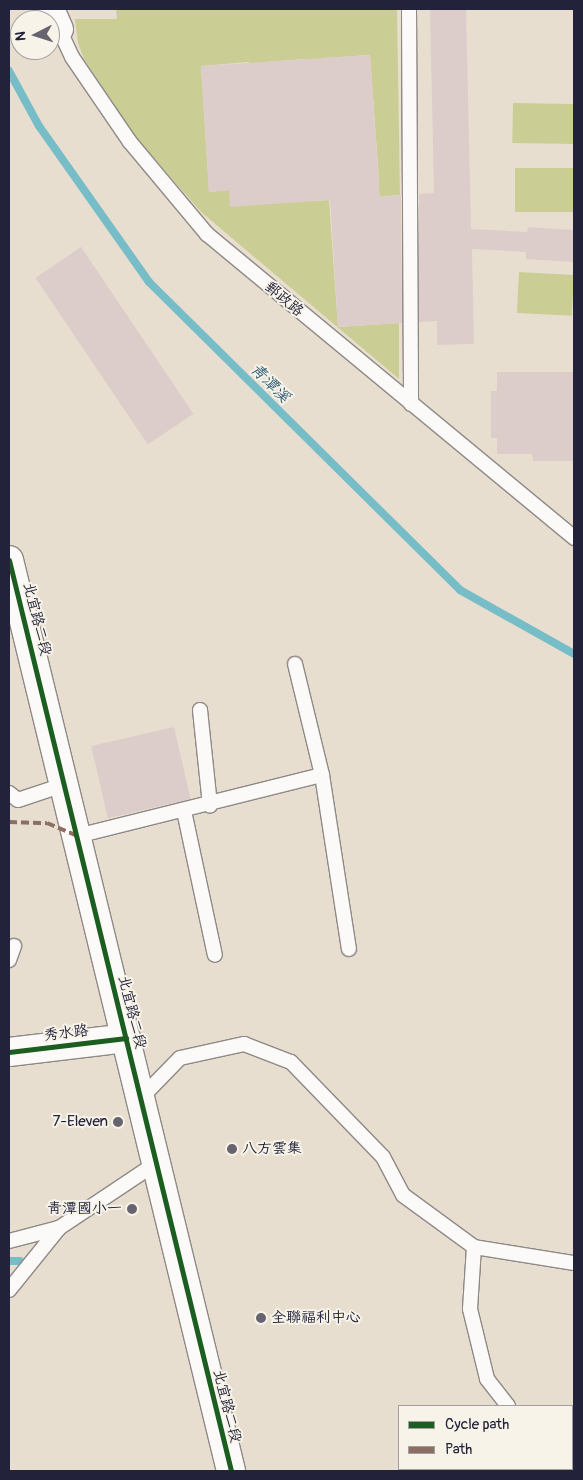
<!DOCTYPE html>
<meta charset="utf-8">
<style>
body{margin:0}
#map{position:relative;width:583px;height:1480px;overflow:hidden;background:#e8ded0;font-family:Pangolin,"LXGW WenKai TC",sans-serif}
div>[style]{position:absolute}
.green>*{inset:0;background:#cbce94;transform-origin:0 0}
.stream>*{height:8px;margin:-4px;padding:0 4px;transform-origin:4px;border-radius:4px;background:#76bdc7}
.building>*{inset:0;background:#ddcdca;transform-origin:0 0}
.roads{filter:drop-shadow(1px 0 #8e8986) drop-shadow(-1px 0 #8e8986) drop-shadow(0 1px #8e8986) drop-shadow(0 -1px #8e8986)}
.service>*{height:14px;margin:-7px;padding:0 7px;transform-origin:7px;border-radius:7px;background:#fcfaf8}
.minor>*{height:28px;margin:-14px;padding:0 14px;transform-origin:14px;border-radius:14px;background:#fcfaf8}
.primary>*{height:28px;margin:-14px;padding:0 14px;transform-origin:14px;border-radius:14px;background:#fcfaf8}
.quiet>*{height:4px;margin-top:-2px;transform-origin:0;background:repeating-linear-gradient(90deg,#8d6e63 0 8px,transparent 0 12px)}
.cycleway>*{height:5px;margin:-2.5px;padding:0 2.5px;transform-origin:2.5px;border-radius:2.5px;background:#1b5e20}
.dots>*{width:14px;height:14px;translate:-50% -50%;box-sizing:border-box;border:2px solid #f7f3e8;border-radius:50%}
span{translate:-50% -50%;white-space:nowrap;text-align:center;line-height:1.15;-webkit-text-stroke:4px #f7f3e8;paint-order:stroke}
.street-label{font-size:15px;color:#22223b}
.poi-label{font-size:15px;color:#22223b}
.right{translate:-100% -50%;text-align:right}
.left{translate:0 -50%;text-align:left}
.water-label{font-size:16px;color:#305a71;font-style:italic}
.frame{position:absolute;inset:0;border:10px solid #22223b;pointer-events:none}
.legend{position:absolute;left:398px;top:1405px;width:175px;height:65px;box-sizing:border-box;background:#f7f3e8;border:1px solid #a29fa3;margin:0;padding:6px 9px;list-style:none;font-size:15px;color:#22223b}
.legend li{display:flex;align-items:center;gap:10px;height:25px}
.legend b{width:25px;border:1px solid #a29fa3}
.north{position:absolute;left:10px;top:10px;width:50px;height:50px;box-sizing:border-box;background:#f7f3e8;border:1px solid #a29fa3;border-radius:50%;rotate:265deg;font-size:14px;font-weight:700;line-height:20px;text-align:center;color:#22223b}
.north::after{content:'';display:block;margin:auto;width:18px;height:22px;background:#67646f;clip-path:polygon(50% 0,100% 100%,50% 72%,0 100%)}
</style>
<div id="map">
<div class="green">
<div style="clip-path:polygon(116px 9px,397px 9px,400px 195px,377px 197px,379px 180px,370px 55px,324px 58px,326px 91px,306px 75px,305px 59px,267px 62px,268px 78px,251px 96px,249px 62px,201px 66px,209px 192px,229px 190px,308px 201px,329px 200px,338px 327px,399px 323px,399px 379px,201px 212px,135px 136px,84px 59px,78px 43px,75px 19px,117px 19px)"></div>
<div style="left:513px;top:103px;width:61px;height:40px;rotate:1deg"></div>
<div style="left:515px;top:168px;width:59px;height:44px"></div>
<div style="left:519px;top:272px;width:55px;height:41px;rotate:3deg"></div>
</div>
<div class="stream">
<div style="left:9px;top:71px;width:63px;rotate:61.4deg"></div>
<div style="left:39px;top:126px;width:191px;rotate:54.8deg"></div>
<div style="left:149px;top:282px;width:438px;rotate:44.7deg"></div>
<div style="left:460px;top:590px;width:131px;rotate:29.3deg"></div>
<div style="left:9px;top:1261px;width:11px"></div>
</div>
<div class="building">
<div style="clip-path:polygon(430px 9px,466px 9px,471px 229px,527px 232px,528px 227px,574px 230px,574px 262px,526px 259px,526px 252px,472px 249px,474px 344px,437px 345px,437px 321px,419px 322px,419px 194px,434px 193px)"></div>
<div style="clip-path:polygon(370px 55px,380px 197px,401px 195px,402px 323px,338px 327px,330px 200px,230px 207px,229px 190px,209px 192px,201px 66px)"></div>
<div style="left:81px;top:247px;width:201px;height:55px;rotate:56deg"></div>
<div style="clip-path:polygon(497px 372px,574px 372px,574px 461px,533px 461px,532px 454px,497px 454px,497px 438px,491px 438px,491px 391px,497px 391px)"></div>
<div style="left:174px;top:727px;width:74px;height:85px;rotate:77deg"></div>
</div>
<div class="roads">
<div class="service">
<div style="left:409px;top:9px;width:395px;rotate:89.7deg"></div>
<div style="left:59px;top:29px;width:31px;rotate:65deg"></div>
<div style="left:72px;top:57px;width:103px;rotate:55.7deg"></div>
<div style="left:130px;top:142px;width:120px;rotate:50.1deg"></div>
<div style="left:207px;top:234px;width:477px;rotate:39.6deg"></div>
<div style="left:295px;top:664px;width:114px;rotate:76.3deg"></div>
<div style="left:200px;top:710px;width:96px;rotate:84deg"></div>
<div style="left:9px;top:793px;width:11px;rotate:38deg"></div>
<div style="left:18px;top:800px;width:51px;rotate:-18.4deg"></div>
<div style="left:184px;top:811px;width:147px;rotate:77.9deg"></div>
<div style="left:77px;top:836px;width:252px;rotate:-14deg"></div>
<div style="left:322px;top:775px;width:176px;rotate:81.2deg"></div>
<div style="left:9px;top:960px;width:15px;rotate:-70deg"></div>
<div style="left:140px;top:1099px;width:57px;rotate:-45.7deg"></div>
<div style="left:180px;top:1058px;width:66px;rotate:-12.3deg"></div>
<div style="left:244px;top:1044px;width:50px;rotate:21deg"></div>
<div style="left:291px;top:1062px;width:132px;rotate:45.9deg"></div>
<div style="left:383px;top:1157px;width:43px;rotate:62.2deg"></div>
<div style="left:403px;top:1195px;width:88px;rotate:36.2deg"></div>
<div style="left:474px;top:1247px;width:62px;rotate:93.7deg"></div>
<div style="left:470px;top:1309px;width:72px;rotate:76.3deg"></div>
<div style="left:487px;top:1379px;width:34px;rotate:52deg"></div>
<div style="left:9px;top:1241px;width:52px;rotate:-14.6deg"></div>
<div style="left:59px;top:1228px;width:115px;rotate:-33.7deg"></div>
<div style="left:474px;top:1247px;width:101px;rotate:9.1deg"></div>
<div style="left:9px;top:1290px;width:80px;rotate:-51.1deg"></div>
<div style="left:572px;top:1466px;width:3px;rotate:45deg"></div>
</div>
<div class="minor">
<div style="left:50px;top:9px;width:22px;rotate:66deg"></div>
<div style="left:9px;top:1052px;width:118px;rotate:-6.8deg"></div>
</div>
<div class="primary">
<div style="left:9px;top:560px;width:938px;rotate:76.3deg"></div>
</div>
</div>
<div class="quiet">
<div style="left:9px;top:822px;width:38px;rotate:2deg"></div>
<div style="left:47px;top:823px;width:33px;rotate:23deg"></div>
</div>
<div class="cycleway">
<div style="left:9px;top:560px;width:938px;rotate:76.3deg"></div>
<div style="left:9px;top:1052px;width:118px;rotate:-6.8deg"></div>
</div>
<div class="dots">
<div style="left:118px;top:1122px;background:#67646f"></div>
<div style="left:232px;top:1149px;background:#67646f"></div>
<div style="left:132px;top:1209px;background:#67646f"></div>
<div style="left:261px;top:1318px;background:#67646f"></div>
</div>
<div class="street-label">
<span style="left:284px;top:299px;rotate:40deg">郵政路</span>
<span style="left:37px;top:619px;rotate:76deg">北宜路二段</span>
<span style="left:132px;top:1012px;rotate:76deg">北宜路二段</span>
<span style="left:66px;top:1033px;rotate:-7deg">秀水路</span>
<span style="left:227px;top:1406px;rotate:76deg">北宜路二段</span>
</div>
<div class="poi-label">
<span class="right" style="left:108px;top:1122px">7-Eleven</span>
<span class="left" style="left:242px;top:1149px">八方雲集</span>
<span class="right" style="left:122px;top:1209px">青潭國小一</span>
<span class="left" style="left:271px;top:1318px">全聯福利中心</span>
</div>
<div class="water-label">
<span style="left:270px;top:383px;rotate:45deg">青潭溪</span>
</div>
<div class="frame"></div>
<ul class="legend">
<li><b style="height:6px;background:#1b5e20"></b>Cycle path</li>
<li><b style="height:6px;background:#8d6e63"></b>Path</li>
</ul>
<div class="north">N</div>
</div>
